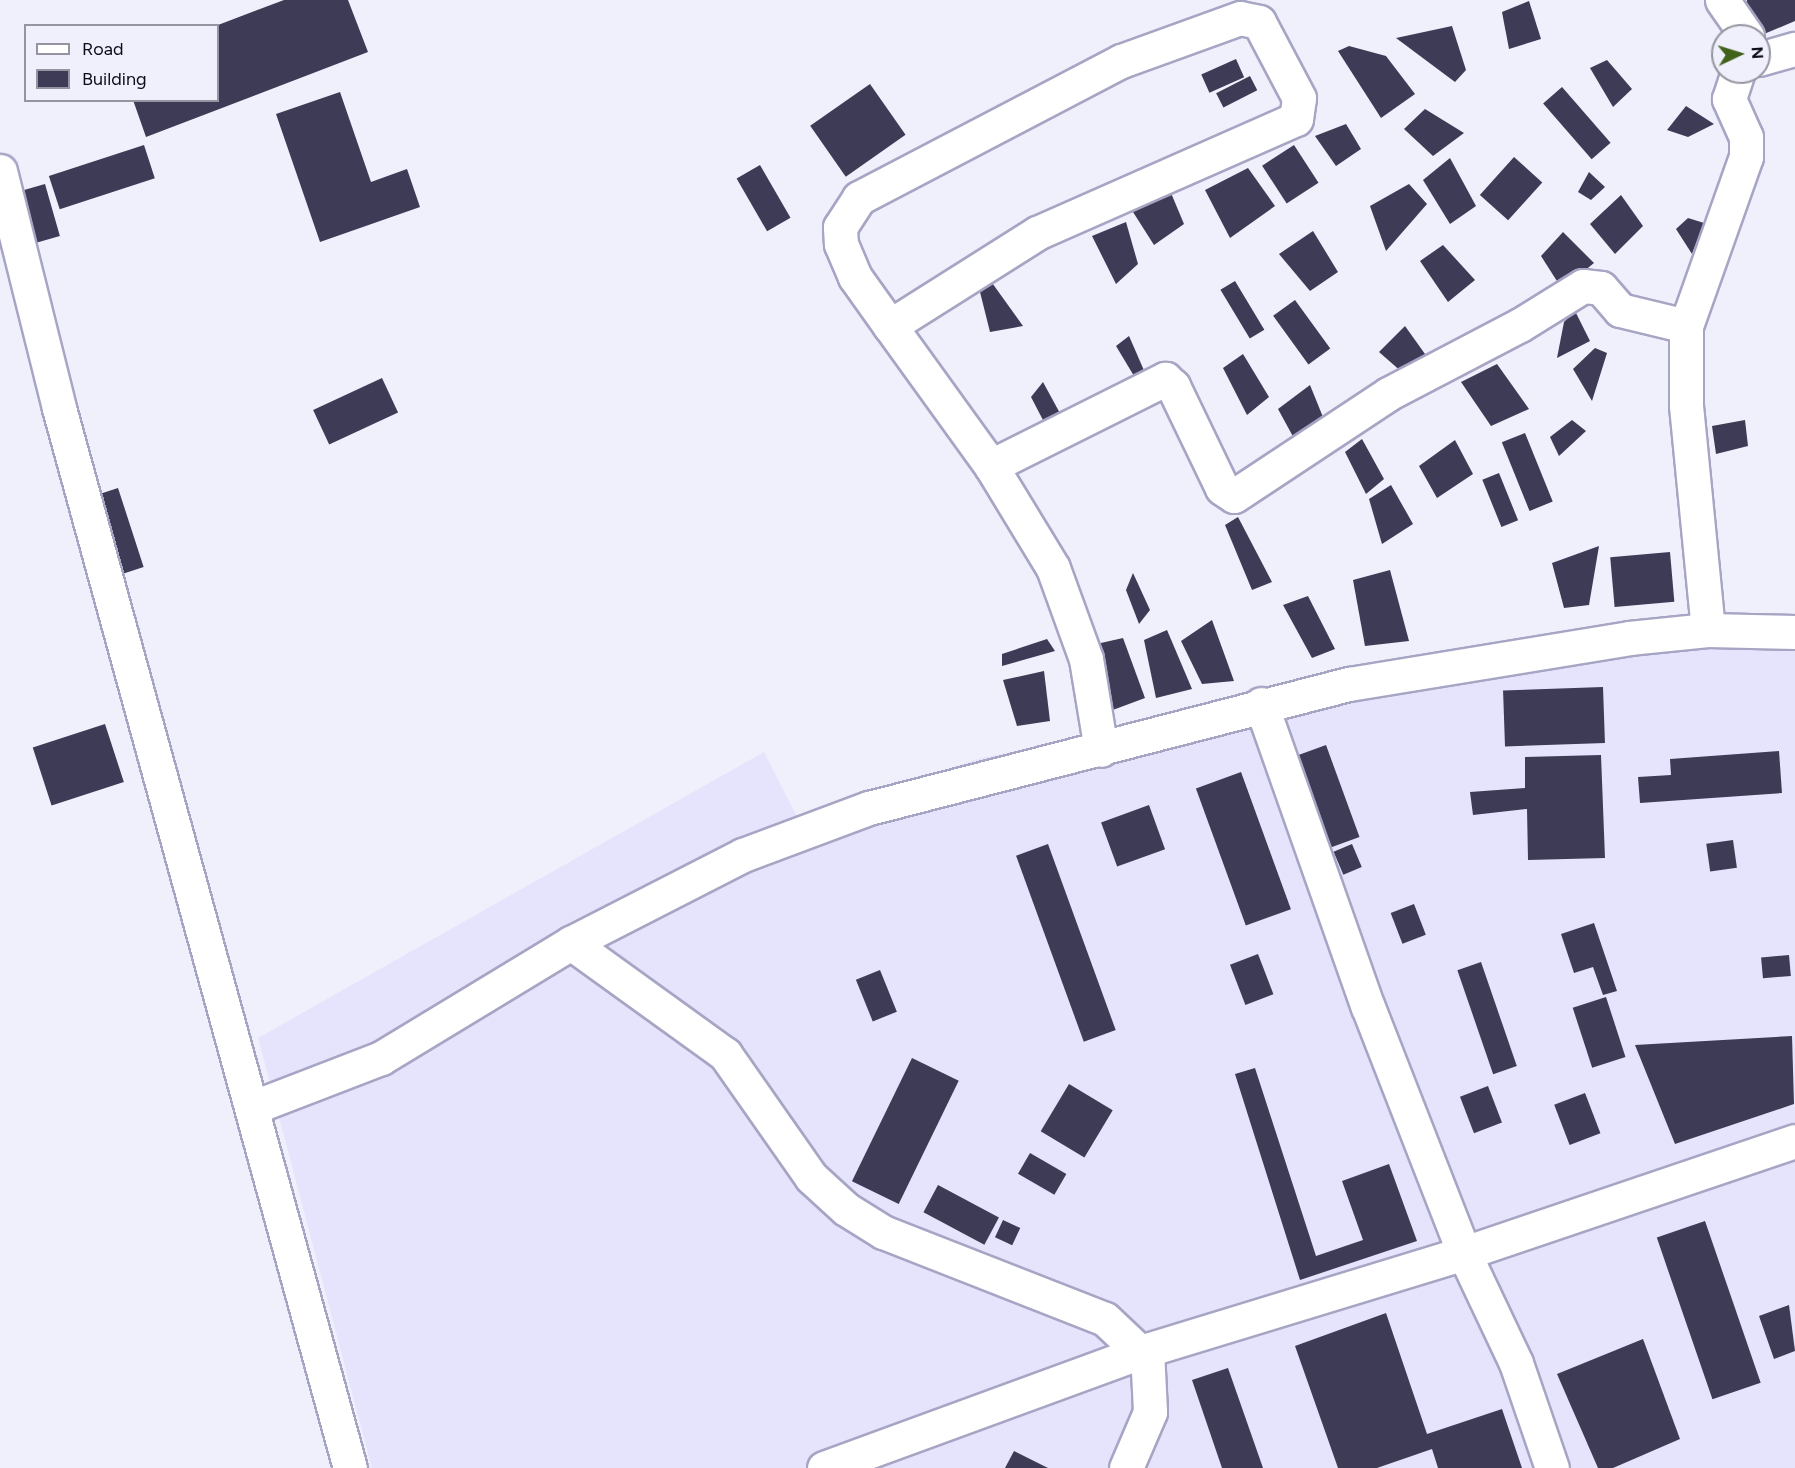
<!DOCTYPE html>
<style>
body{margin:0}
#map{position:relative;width:1795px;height:1468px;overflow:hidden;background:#f0effc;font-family:Figtree,sans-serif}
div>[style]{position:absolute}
.built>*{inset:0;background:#e5e4fc}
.building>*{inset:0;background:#3d3b55;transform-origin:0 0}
.roads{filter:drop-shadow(2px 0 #a7a5c4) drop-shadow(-2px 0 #a7a5c4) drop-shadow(0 2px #a7a5c4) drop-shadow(0 -2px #a7a5c4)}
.minor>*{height:33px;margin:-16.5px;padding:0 16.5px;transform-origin:16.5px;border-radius:16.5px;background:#fff}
span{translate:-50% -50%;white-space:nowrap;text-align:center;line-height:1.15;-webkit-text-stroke:6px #f0effc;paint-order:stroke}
.legend{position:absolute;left:24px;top:24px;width:195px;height:78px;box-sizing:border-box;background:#f0effc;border:2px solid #9594a0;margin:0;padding:8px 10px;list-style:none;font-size:18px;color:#0d0c16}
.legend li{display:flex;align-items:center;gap:12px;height:30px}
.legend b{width:30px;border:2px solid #9594a0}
.north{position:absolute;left:1711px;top:24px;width:60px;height:60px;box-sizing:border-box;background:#f0effc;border:2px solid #9594a0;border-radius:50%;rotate:86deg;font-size:16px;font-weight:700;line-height:24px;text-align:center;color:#0d0c16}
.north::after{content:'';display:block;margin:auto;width:21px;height:27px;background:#416219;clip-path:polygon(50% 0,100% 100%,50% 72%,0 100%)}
</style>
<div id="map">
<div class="built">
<div style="clip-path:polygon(1776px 636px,1795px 642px,1795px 1468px,372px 1468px,258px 1038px,764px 752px,798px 819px,981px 758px,1266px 705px)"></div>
</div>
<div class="building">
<div style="clip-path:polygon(284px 0,348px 0,368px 52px,146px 137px,133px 100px,218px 100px,218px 25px)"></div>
<div style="clip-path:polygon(1747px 0,1795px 0,1795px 21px,1764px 34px,1745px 14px)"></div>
<div style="clip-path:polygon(1529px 1px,1541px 39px,1509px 49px,1502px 12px)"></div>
<div style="clip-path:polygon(1452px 26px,1466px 70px,1455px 82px,1396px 38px)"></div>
<div style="clip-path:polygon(1349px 46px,1386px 56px,1415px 94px,1381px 118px,1338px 51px)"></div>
<div style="left:1236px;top:59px;width:20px;height:38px;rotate:66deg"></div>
<div style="clip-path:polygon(1607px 60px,1632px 89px,1613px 107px,1590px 68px)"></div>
<div style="left:1250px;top:76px;width:16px;height:38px;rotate:63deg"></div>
<div style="left:870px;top:84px;width:62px;height:73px;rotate:55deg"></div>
<div style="left:1562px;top:87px;width:74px;height:25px;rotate:49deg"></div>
<div style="clip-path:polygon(340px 92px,371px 182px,407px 169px,420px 207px,320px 242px,276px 114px)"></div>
<div style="clip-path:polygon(1686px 106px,1714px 124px,1688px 137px,1667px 130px)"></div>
<div style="clip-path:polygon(1425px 109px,1464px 133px,1433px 156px,1404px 129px)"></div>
<div style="clip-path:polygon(1346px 124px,1361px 149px,1336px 166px,1315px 136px)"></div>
<div style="left:144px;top:145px;width:35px;height:100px;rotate:72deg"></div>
<div style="left:1294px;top:145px;width:45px;height:38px;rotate:57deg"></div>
<div style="left:1514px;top:157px;width:38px;height:51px;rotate:42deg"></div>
<div style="clip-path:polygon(1450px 158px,1476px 206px,1450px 224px,1423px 180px)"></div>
<div style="left:760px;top:165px;width:61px;height:27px;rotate:60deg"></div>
<div style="clip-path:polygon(1248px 168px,1275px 206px,1230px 238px,1205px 190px)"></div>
<div style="clip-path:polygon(1589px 172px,1605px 187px,1591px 200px,1578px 192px)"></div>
<div style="left:45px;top:184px;width:54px;height:39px;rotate:74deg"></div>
<div style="clip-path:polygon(1409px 184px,1427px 204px,1386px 251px,1370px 206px)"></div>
<div style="clip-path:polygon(1171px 193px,1184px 224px,1154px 245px,1133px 212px)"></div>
<div style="clip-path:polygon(1621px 195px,1643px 226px,1615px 254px,1590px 224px)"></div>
<div style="clip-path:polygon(1688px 218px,1704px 223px,1692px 254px,1676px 229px)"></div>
<div style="clip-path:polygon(1126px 222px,1138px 264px,1116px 284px,1092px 236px)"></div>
<div style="clip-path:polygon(1313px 231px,1338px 272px,1310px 291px,1279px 254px)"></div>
<div style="clip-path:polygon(1563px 232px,1594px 263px,1562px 289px,1541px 256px)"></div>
<div style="clip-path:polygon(1443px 245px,1475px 280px,1448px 302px,1420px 261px)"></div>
<div style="clip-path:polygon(990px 280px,1023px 326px,990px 332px,979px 288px)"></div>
<div style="left:1235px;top:281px;width:57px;height:17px;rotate:59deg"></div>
<div style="left:1295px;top:300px;width:60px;height:27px;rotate:54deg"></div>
<div style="clip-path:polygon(1575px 311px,1590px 341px,1557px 358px,1564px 322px)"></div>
<div style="clip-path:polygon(1405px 326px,1430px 361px,1403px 373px,1379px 352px)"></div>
<div style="clip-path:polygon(1129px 336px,1146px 375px,1137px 381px,1116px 346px)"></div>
<div style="clip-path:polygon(1595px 348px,1607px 353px,1592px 401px,1573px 369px)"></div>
<div style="clip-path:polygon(1243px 354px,1269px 397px,1247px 415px,1223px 368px)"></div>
<div style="clip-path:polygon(1497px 364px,1529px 409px,1491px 426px,1461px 382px)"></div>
<div style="left:382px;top:378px;width:38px;height:76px;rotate:65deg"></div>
<div style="clip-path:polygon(1043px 382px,1062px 417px,1044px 422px,1031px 397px)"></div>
<div style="clip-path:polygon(1310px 385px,1327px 427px,1296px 442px,1278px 409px)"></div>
<div style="clip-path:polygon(1572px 420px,1586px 431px,1559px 456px,1550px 437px)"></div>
<div style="clip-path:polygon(1745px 420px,1748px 446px,1716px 454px,1712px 426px)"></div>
<div style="left:1525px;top:433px;width:74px;height:25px;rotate:68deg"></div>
<div style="clip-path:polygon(1362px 439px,1384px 479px,1366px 494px,1345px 452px)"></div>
<div style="clip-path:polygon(1455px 440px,1473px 474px,1437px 498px,1419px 466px)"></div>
<div style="left:1499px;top:473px;width:51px;height:18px;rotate:68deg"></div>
<div style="clip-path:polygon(1391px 485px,1413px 524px,1382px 544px,1369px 499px)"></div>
<div style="left:118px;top:488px;width:83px;height:29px;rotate:72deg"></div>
<div style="clip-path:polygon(1238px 517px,1272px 582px,1252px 590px,1225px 525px)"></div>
<div style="clip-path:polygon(1599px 546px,1589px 605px,1564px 608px,1552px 563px)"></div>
<div style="left:1670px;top:552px;width:50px;height:60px;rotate:85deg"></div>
<div style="clip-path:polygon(1390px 570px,1409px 641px,1365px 646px,1353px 580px)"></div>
<div style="clip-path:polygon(1133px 573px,1150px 610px,1139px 624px,1126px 590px)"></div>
<div style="clip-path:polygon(1308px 596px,1335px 649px,1312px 658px,1283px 605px)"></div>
<div style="clip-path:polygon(1212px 620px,1234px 681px,1202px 684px,1181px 641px)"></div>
<div style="clip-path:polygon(1167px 630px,1192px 689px,1156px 698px,1144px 640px)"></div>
<div style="clip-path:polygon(1123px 638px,1145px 698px,1102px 714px,1092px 645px)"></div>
<div style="clip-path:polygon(1047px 639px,1055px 651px,1002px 666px,1002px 654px)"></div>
<div style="clip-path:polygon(1044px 671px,1050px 721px,1017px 726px,1003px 680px)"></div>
<div style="left:1603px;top:687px;width:56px;height:100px;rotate:88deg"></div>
<div style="left:105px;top:724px;width:61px;height:76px;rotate:72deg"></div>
<div style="left:1326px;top:745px;width:98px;height:38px;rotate:70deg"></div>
<div style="clip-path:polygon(1779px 751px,1782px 793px,1640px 803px,1638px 777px,1671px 775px,1670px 759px)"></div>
<div style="clip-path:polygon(1601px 755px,1605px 858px,1528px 860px,1527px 809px,1473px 815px,1470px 792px,1525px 788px,1525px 757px)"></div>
<div style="left:1241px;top:772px;width:146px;height:48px;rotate:70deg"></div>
<div style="left:1149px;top:805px;width:47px;height:51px;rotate:70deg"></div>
<div style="left:1733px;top:840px;width:28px;height:27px;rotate:82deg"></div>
<div style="left:1048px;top:844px;width:198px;height:34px;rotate:70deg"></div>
<div style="left:1352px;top:844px;width:25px;height:20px;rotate:67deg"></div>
<div style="left:1414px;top:904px;width:33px;height:25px;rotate:69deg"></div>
<div style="clip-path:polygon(1594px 923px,1617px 991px,1603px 995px,1593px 967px,1574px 973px,1561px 934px)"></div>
<div style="left:1258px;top:954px;width:43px;height:30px;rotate:69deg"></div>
<div style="left:1789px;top:955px;width:21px;height:28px;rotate:85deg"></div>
<div style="left:1481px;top:962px;width:110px;height:25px;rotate:71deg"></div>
<div style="left:880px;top:970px;width:45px;height:26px;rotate:68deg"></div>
<div style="left:1606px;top:997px;width:63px;height:35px;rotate:72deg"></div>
<div style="clip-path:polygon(1792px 1036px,1794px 1104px,1675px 1144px,1635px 1045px)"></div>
<div style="left:912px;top:1058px;width:52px;height:137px;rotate:26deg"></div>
<div style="clip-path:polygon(1255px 1068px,1316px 1256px,1363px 1240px,1342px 1181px,1389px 1164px,1417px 1241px,1300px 1280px,1235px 1074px)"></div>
<div style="left:1069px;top:1084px;width:51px;height:55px;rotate:31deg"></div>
<div style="left:1488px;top:1086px;width:39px;height:30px;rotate:69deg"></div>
<div style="left:1585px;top:1093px;width:43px;height:33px;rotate:69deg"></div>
<div style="left:1030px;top:1153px;width:42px;height:24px;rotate:30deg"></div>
<div style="left:938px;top:1185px;width:69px;height:31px;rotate:28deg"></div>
<div style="left:1003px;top:1220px;width:19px;height:19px;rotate:25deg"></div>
<div style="left:1705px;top:1221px;width:171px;height:51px;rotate:71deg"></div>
<div style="clip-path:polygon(1789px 1305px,1795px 1351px,1774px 1359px,1759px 1316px)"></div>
<div style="clip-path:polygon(1386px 1313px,1427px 1434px,1502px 1409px,1522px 1468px,1438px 1468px,1432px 1449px,1377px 1468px,1338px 1468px,1295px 1346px)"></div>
<div style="clip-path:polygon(1643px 1339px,1680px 1439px,1613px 1468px,1598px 1468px,1557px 1374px)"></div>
<div style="clip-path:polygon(1228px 1368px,1263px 1468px,1222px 1468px,1192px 1380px)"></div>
<div style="clip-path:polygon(1014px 1451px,1048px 1468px,1005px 1468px)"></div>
</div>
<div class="roads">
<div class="minor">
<div style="left:1722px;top:0;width:44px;rotate:55.2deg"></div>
<div style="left:1759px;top:59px;width:37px;rotate:-16deg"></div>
<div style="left:0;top:171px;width:244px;rotate:76deg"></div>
<div style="left:59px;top:408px;width:1099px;rotate:74.65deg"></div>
<div style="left:890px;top:326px;width:174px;rotate:-32.3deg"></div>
<div style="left:1037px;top:233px;width:283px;rotate:-23.8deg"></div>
<div style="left:1296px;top:119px;width:21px;rotate:-82deg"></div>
<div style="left:1299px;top:98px;width:86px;rotate:-117.8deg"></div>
<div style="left:1259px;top:22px;width:19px;rotate:-168deg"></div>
<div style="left:1240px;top:18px;width:127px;rotate:160.1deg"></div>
<div style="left:1121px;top:61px;width:296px;rotate:152.4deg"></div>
<div style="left:859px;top:198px;width:35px;rotate:123deg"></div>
<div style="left:840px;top:227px;width:17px;rotate:87deg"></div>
<div style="left:841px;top:244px;width:36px;rotate:67deg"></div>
<div style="left:855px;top:277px;width:60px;rotate:54.5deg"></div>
<div style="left:890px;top:326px;width:173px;rotate:54.2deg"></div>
<div style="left:991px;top:466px;width:119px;rotate:58.7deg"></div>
<div style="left:1053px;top:568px;width:97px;rotate:70.1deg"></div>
<div style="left:1086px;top:659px;width:92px;rotate:80.6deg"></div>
<div style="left:991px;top:466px;width:195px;rotate:-26.6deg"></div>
<div style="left:1165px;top:379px;width:11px;rotate:41deg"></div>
<div style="left:1173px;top:386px;width:113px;rotate:64.3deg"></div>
<div style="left:1222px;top:488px;width:14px;rotate:34deg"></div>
<div style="left:1234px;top:496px;width:185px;rotate:-33.5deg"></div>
<div style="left:1388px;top:394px;width:149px;rotate:-27.6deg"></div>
<div style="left:1520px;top:325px;width:74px;rotate:-31.8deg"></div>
<div style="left:1583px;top:286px;width:18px;rotate:6deg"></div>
<div style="left:1601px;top:288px;width:29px;rotate:49deg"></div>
<div style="left:1620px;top:310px;width:68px;rotate:13.6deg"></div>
<div style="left:1708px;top:630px;width:226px;rotate:-95.6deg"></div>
<div style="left:1686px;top:405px;width:79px;rotate:-90deg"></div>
<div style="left:1686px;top:326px;width:179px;rotate:-70.5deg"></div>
<div style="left:1746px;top:157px;width:20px;rotate:-90deg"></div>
<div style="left:1746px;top:137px;width:42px;rotate:-114.1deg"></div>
<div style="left:1729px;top:99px;width:28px;rotate:-72deg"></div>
<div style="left:1261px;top:704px;width:321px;rotate:70.6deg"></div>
<div style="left:1368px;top:1007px;width:264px;rotate:68.7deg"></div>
<div style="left:1464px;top:1253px;width:122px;rotate:64.7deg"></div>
<div style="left:1516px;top:1363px;width:111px;rotate:71.1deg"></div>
<div style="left:571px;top:943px;width:190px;rotate:35.8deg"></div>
<div style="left:725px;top:1054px;width:150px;rotate:55deg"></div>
<div style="left:811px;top:1177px;width:47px;rotate:42.4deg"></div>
<div style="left:846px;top:1209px;width:44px;rotate:31.9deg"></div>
<div style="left:883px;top:1232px;width:238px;rotate:21.4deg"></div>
<div style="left:1105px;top:1319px;width:48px;rotate:43.3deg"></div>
<div style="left:1140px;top:1352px;width:7px;rotate:-16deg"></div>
<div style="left:1147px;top:1350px;width:62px;rotate:87.2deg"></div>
<div style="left:1150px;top:1412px;width:61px;rotate:113.2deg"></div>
<div style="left:254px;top:1107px;width:136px;rotate:-21.1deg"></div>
<div style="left:381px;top:1058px;width:222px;rotate:-31.2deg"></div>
<div style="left:571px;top:943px;width:193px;rotate:-27.1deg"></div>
<div style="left:743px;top:855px;width:134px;rotate:-20.5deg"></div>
<div style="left:869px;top:808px;width:496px;rotate:-14.5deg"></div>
<div style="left:1349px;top:684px;width:284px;rotate:-9.3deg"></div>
<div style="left:1629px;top:638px;width:79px;rotate:-5.8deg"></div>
<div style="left:1708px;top:630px;width:87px;rotate:1.3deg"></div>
<div style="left:824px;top:1468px;width:344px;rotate:-20.1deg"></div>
<div style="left:1147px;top:1350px;width:332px;rotate:-17deg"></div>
<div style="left:1464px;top:1253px;width:349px;rotate:-18.7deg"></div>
</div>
</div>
<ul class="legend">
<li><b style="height:8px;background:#fff"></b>Road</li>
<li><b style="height:16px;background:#3d3b55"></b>Building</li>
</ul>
<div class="north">N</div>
</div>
